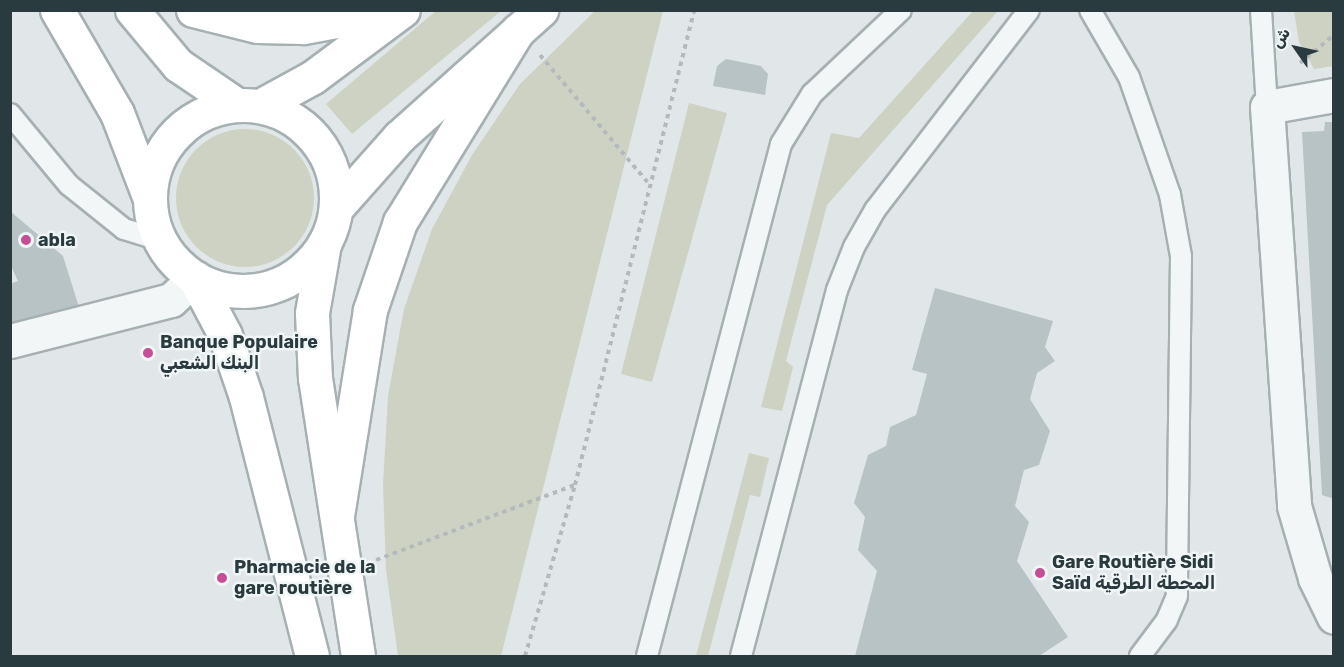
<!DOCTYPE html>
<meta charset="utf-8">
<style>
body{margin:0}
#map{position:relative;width:1344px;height:667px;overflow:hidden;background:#e1e7e8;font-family:Rubik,"Noto Sans Arabic",sans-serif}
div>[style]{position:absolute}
.green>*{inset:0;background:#cdd2c2}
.round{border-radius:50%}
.building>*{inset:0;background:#b8c3c5}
.path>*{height:4px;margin-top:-2px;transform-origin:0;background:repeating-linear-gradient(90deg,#b3babc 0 4.5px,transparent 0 9px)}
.roads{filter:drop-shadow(2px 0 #a6b0b2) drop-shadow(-2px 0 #a6b0b2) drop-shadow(0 2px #a6b0b2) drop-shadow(0 -2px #a6b0b2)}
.lane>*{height:20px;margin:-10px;padding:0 10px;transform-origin:10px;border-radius:10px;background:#f3f6f7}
.street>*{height:33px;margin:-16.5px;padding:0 16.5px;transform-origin:16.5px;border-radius:16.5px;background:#f3f6f7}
.secondary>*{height:33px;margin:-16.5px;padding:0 16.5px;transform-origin:16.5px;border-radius:16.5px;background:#fff}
.primary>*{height:33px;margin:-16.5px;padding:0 16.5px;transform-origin:16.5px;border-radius:16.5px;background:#fff}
.primary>.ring{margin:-16.5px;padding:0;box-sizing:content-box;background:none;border:33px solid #fff;border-radius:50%}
.dots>*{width:16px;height:16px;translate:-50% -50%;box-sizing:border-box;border:3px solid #f0f5f6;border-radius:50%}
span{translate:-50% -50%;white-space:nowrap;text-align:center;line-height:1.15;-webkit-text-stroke:5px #f0f5f6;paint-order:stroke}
.poi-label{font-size:18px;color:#2a3b3f;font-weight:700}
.left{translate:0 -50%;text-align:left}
.frame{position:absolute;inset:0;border:12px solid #2a3b3f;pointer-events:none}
.north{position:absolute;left:1266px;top:18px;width:60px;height:60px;-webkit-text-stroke:4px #f0f5f6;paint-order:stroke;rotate:304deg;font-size:16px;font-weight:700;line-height:24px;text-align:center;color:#2a3b3f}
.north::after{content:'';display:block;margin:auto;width:21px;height:27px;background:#2a3b3f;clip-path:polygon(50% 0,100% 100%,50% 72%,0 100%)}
</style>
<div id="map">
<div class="green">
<div style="clip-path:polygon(437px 10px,501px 11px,352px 134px,326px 104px)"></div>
<div style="clip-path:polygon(596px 10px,663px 11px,501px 656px,398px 656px,386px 570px,383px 485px,388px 396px,404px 309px,432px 229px,472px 155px,520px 84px)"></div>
<div style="clip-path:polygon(973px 11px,998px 11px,827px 205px,786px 361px,793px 367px,782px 411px,761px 407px,831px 133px,859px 138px)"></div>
<div style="clip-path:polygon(1294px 11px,1333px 11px,1333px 66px,1314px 69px,1299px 42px)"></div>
<div style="clip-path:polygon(689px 103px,727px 113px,652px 382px,621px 374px)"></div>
<div class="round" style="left:176px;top:129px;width:138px;height:138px"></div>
<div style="clip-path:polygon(749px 453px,769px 458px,760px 497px,750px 495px,708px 656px,696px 656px)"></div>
</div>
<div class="building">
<div style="clip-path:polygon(726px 59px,761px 66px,768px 74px,765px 95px,713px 86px,717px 66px)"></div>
<div style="clip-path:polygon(1325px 122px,1334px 122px,1334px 499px,1322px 495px,1302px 132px,1324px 131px)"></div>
<div style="clip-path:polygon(10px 211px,63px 256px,83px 320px,10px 337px,10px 284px,18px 281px,10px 264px)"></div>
<div style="clip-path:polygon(935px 288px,1053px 321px,1045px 347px,1055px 361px,1037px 373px,1030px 399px,1050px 431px,1039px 465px,1024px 470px,1015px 506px,1029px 522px,1017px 561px,1068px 637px,1039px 656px,855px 656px,877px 571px,858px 550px,865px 517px,854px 503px,868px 455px,886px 446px,890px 427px,916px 415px,927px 374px,912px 370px)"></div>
</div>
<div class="path">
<div style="left:540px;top:55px;width:169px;rotate:49.8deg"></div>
<div style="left:1300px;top:63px;width:44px;rotate:-39.5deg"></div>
<div style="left:376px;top:560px;width:212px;rotate:-20.7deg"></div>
<div style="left:525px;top:656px;width:178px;rotate:-73.7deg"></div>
<div style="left:575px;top:485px;width:490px;rotate:-75.9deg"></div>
</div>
<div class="roads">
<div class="lane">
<div style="left:1090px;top:10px;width:78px;rotate:59.8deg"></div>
<div style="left:1129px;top:77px;width:125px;rotate:70.8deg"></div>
<div style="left:1170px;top:195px;width:62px;rotate:79.8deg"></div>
<div style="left:1181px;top:256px;width:340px;rotate:90.7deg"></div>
<div style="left:1177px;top:596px;width:26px;rotate:113deg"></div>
<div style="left:1167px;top:620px;width:45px;rotate:126.9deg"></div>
<div style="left:1261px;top:10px;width:97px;rotate:86.5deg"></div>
<div style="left:10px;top:114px;width:92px;rotate:50.3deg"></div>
<div style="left:69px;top:185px;width:70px;rotate:38.7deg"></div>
<div style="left:124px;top:229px;width:38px;rotate:17deg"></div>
<div style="left:647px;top:656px;width:529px;rotate:-75.33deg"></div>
<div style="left:781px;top:144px;width:59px;rotate:-58.2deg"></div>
<div style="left:812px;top:94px;width:122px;rotate:-43.3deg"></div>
<div style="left:741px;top:656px;width:378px;rotate:-75.3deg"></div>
<div style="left:837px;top:290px;width:46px;rotate:-68.4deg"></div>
<div style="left:854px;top:247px;width:43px;rotate:-60.4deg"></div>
<div style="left:875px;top:210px;width:252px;rotate:-52.4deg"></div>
</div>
<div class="street">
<div style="left:1334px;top:95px;width:68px;rotate:169.8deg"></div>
<div style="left:1267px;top:107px;width:400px;rotate:86.1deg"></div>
<div style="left:1294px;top:506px;width:75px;rotate:73.7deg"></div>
<div style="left:1315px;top:578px;width:43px;rotate:64deg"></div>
<div style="left:10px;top:341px;width:166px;rotate:-14.3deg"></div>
<div style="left:171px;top:300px;width:33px;rotate:-43deg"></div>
</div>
<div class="secondary">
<div style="left:260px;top:106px;width:60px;rotate:-28.7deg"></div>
<div style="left:313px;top:77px;width:112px;rotate:-36.7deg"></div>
<div style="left:336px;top:208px;width:95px;rotate:-48.4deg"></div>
<div style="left:399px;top:137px;width:191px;rotate:-41.8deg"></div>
</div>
<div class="primary">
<div style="left:57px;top:10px;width:119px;rotate:59.8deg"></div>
<div style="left:117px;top:113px;width:92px;rotate:69deg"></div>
<div style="left:132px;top:10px;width:72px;rotate:50.1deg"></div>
<div style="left:178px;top:65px;width:71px;rotate:34.1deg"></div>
<div style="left:193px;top:10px;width:66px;rotate:14deg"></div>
<div style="left:257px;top:26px;width:47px;rotate:1.2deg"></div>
<div style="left:304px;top:27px;width:94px;rotate:-10.5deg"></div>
<div class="ring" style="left:150px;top:105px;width:153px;height:153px"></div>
<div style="left:324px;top:244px;width:70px;rotate:99.9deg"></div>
<div style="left:312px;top:313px;width:65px;rotate:87.4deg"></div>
<div style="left:315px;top:378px;width:281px;rotate:81.2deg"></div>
<div style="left:195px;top:278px;width:64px;rotate:62.2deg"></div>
<div style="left:225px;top:335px;width:65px;rotate:71.3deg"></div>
<div style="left:246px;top:397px;width:267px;rotate:75.7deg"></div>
<div style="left:337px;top:516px;width:209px;rotate:-80.9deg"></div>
<div style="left:370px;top:310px;width:93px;rotate:-71.2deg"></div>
<div style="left:400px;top:222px;width:225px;rotate:-58.4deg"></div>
</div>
</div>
<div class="dots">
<div style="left:26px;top:240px;background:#c54e96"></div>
<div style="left:148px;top:353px;background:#c54e96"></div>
<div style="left:1040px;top:573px;background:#c54e96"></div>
<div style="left:222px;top:578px;background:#c54e96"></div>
</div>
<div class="poi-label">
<span class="left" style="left:38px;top:240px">abla</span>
<span class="left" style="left:160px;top:353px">Banque Populaire<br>البنك الشعبي</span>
<span class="left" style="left:1052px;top:573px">Gare Routière Sidi<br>Saïd المحطة الطرقية</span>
<span class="left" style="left:234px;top:578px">Pharmacie de la<br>gare routière</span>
</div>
<div class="frame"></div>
<div class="north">ش</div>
</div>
